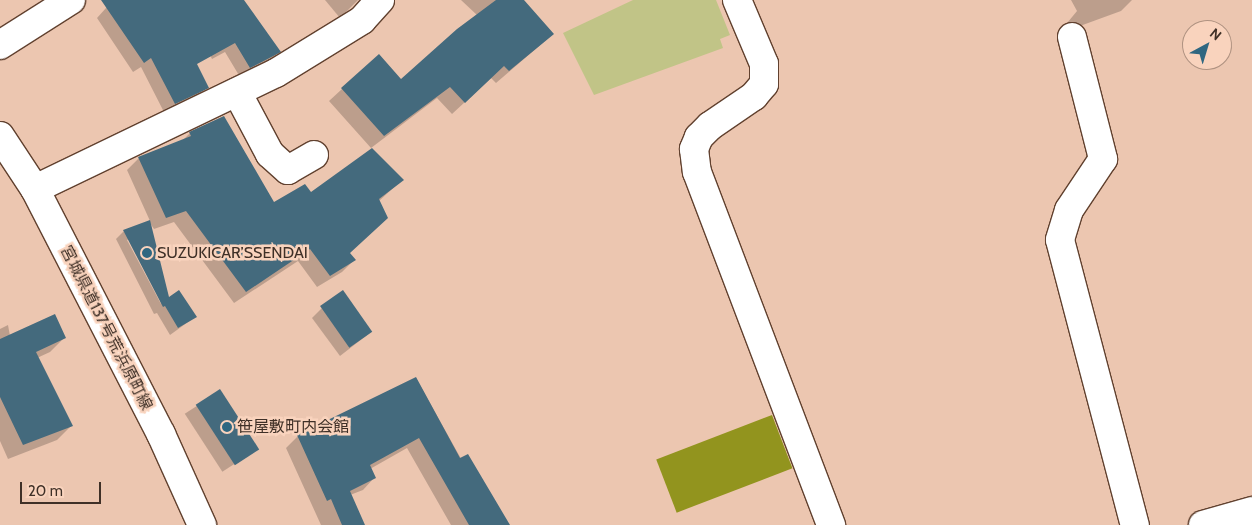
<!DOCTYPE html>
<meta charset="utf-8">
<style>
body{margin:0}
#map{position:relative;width:1252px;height:525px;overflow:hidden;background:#ecc6b0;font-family:Cabin,"Noto Sans JP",sans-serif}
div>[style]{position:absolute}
.green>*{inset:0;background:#c1c487}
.forest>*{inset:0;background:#92941e;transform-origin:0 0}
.shadow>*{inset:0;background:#0003;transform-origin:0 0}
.building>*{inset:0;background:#446a7d;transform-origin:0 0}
.roads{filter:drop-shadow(1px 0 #61412f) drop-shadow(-1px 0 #61412f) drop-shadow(0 1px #61412f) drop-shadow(0 -1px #61412f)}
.minor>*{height:28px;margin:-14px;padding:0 14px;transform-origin:14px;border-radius:14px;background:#fff}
.major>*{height:28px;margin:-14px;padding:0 14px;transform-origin:14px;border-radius:14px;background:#fff}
.dots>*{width:14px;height:14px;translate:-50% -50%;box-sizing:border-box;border:2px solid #f9d3bd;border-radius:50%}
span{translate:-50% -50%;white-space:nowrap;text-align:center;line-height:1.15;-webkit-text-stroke:5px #f9d3bd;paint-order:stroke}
.poi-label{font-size:16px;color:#3f3027}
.left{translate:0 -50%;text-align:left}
.street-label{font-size:16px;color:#3f3027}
.north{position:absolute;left:1182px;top:20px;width:50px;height:50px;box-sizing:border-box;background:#f9d3bd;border:1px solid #af9281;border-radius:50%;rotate:39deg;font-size:14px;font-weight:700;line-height:20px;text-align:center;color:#3f3027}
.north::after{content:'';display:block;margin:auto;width:18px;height:22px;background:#2f6781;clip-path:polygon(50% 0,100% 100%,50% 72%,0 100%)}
.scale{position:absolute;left:20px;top:482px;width:81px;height:22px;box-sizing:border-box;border:2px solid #3f3027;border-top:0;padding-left:6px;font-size:15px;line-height:18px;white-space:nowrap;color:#3f3027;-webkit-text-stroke:4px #f9d3bd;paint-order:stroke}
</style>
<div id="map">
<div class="green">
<div style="clip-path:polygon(633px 0,716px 0,730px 35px,720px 39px,723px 48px,594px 95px,563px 33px)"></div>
</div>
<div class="forest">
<div style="left:772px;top:415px;width:57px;height:124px;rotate:69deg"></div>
</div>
<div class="shadow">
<div style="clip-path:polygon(131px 0,152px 0,205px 89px,195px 99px,165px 114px,141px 67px,133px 72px,97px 18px,106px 8px)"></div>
<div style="clip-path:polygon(183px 0,234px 0,279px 52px,269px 61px,240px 77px,225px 52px,212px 59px)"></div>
<div style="clip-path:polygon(325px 0,358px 0,340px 18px)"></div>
<div style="clip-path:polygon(461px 0,523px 0,553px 34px,496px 83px,491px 78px,452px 114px,437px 98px,371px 148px,329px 101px,342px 89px,401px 81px,478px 16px)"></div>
<div style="clip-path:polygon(1071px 0,1132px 0,1121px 11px,1058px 34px,1077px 11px)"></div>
<div style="clip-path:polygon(evenodd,190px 133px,274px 203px,311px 194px,402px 180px,379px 201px,349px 253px,354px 260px,342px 272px,317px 287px,298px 261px,234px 303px,174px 222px,154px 229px,150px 223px,168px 299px,195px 317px,170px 335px,157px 313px,154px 314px,116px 239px,124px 231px,150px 221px,127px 170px,139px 158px,183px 140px,190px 133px,129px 239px,160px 298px,161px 304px,127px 240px,129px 239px)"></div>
<div style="clip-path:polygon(322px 308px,371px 332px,340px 356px,312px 318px)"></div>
<div style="clip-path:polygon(8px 325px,10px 336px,64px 338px,50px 352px,37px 358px,71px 426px,57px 440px,8px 459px,0 441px,0 329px)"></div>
<div style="clip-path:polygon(416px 378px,498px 525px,451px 525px,407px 448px,370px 469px,374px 478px,363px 490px,350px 495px,363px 525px,321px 525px,286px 448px,298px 436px)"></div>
<div style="left:220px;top:391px;width:69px;height:42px;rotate:57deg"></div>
</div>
<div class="building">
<div style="clip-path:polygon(101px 0,244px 0,281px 52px,250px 68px,235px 43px,197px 64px,209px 88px,175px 104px,151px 58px,144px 63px)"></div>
<div style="clip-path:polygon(496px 0,524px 0,554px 34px,509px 71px,504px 66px,465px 103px,450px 87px,384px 136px,341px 88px,379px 54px,401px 79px,457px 29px)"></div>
<div style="clip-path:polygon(224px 116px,274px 202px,305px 184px,311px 192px,372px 148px,404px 180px,379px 199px,388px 218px,350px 253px,356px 260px,330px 276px,310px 249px,246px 292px,186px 211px,166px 218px,138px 157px,191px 136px,189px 132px)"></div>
<div style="clip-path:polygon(150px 220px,169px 297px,179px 290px,197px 317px,178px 328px,165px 306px,163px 307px,123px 230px)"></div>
<div style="left:343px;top:290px;width:51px;height:28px;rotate:55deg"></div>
<div style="clip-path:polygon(55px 314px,66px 338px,36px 352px,73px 426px,23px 445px,0 397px,0 339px)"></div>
<div style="clip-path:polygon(416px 377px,460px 458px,468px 454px,510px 525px,469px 525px,419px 438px,370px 465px,376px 478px,350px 491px,365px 525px,342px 525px,331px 499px,327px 501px,297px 435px)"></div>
<div style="left:220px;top:389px;width:72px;height:29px;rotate:57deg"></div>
</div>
<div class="roads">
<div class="minor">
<div style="left:737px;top:0;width:69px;rotate:67.1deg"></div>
<div style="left:764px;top:64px;width:20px;rotate:90deg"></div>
<div style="left:764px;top:84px;width:16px;rotate:130deg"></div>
<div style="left:754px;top:96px;width:53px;rotate:145.7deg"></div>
<div style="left:710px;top:126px;width:16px;rotate:135deg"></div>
<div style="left:699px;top:137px;width:13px;rotate:113deg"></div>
<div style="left:694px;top:149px;width:23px;rotate:83deg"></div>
<div style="left:697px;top:172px;width:378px;rotate:69.2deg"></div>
<div style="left:1072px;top:37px;width:126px;rotate:75.7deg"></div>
<div style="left:1103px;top:159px;width:61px;rotate:123.7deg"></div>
<div style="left:1069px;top:210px;width:31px;rotate:107deg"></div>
<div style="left:1060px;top:240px;width:295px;rotate:75.3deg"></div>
<div style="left:0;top:45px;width:84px;rotate:-32.4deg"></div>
<div style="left:237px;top:92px;width:70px;rotate:62deg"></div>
<div style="left:270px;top:154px;width:24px;rotate:42deg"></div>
<div style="left:288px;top:170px;width:30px;rotate:-30deg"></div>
<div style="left:35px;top:189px;width:267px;rotate:-25.7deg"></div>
<div style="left:276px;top:73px;width:101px;rotate:-31.6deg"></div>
<div style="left:362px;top:20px;width:27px;rotate:-48deg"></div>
<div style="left:1203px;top:525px;width:51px;rotate:-15.9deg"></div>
</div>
<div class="major">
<div style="left:0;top:136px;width:64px;rotate:56.6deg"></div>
<div style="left:35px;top:189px;width:276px;rotate:62.8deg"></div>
<div style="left:161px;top:434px;width:100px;rotate:65.7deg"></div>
</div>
</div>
<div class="dots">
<div style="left:147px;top:253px;background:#2f6781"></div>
<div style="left:227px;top:427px;background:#2f6781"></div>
</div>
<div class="poi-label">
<span class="left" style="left:157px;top:253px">SUZUKICAR’SSENDAI</span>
<span class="left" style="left:237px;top:427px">笹屋敷町内会館</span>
</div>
<div class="street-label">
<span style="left:106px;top:328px;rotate:63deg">宮城県道137号荒浜原町線</span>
</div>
<div class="north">N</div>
<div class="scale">20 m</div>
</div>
